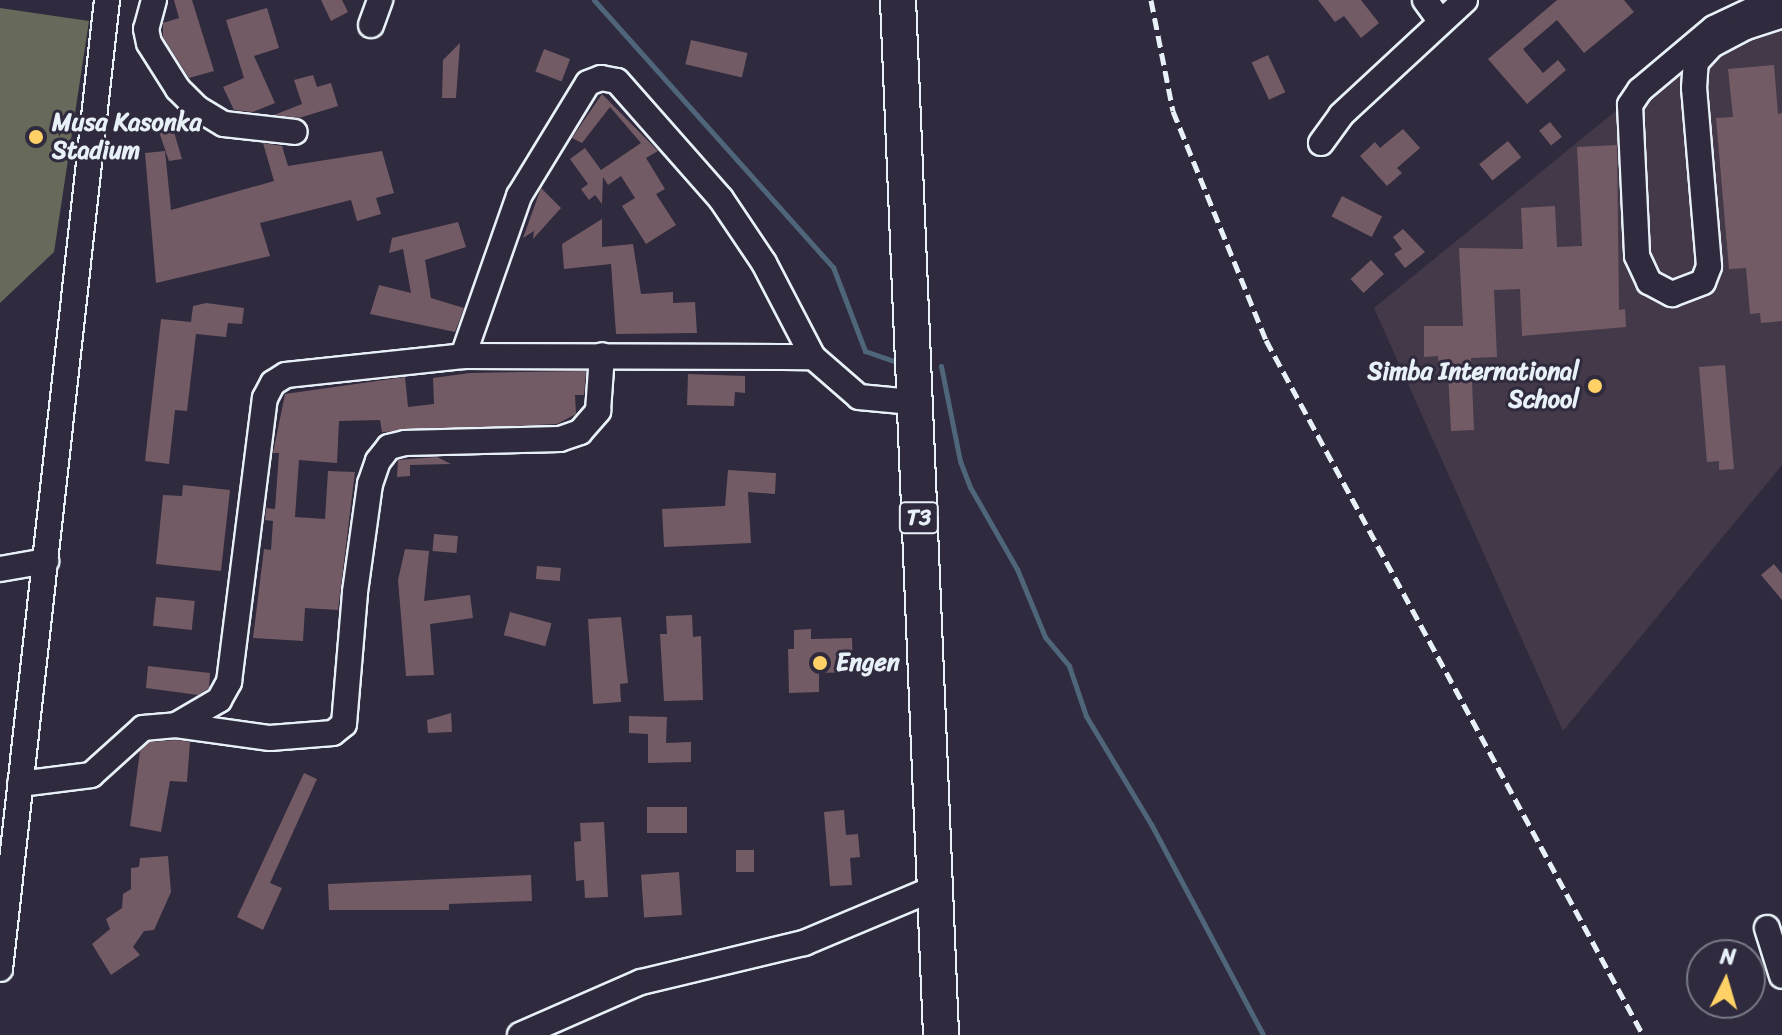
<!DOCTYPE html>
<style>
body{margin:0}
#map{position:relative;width:1782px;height:1035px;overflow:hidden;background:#2f2a3d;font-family:Sriracha,sans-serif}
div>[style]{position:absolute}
.built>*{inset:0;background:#433949}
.green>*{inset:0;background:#67695a}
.stream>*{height:5px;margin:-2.5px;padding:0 2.5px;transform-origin:2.5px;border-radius:2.5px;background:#4f667a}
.building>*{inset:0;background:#735b65;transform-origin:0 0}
.roads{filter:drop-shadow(2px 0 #e8f1f8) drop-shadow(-2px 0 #e8f1f8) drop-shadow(0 2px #e8f1f8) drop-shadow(0 -2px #e8f1f8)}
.minor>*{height:24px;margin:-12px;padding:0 12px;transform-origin:12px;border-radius:12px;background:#2f2a3d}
.highway>*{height:34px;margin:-17px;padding:0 17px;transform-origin:17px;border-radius:17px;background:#2f2a3d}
.rail>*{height:5px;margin-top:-2.5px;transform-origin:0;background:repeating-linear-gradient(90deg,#e8f1f8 0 12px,transparent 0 18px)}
.dots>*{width:22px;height:22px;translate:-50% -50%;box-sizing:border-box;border:4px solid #2f2a3d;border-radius:50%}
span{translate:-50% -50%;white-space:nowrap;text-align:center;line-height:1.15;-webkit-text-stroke:6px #2f2a3d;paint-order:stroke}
.shield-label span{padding:2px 6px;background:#2f2a3d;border:2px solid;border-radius:6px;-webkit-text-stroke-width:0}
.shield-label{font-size:22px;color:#e8f1f8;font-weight:700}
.poi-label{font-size:24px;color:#e8f1f8;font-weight:700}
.left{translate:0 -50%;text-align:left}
.right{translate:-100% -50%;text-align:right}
.north{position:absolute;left:1686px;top:939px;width:80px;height:80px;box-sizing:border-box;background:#2f2a3d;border:2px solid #797a88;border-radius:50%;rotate:5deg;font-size:22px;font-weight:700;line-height:32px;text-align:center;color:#e8f1f8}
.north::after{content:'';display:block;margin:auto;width:28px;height:36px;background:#ffd166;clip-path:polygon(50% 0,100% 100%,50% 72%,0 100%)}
</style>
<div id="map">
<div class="built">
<div style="clip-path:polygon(1752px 0,1782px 0,1782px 465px,1563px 731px,1374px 308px)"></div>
</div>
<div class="green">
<div style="clip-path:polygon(0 8px,89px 21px,54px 252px,0 303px)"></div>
</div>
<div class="stream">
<div style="left:594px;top:0;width:358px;rotate:48.2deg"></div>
<div style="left:833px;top:267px;width:90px;rotate:69.1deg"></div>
<div style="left:865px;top:351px;width:37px;rotate:19deg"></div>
<div style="left:941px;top:366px;width:97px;rotate:78.7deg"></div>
<div style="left:960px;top:461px;width:28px;rotate:69deg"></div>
<div style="left:970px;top:487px;width:95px;rotate:60.2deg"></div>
<div style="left:1017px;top:569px;width:74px;rotate:67.6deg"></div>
<div style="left:1045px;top:637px;width:38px;rotate:50deg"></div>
<div style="left:1069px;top:666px;width:53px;rotate:71.2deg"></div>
<div style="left:1086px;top:716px;width:126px;rotate:59deg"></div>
<div style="left:1151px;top:824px;width:239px;rotate:62deg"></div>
</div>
<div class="building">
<div style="clip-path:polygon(174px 0,192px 0,214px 71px,189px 78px,163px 37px,163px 23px,179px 18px)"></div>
<div style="clip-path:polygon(321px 0,342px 0,348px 12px,331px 21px)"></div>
<div style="clip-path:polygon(1318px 0,1361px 0,1379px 23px,1361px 38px,1344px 16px,1335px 22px)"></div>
<div style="clip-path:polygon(1557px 0,1624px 0,1634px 12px,1584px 53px,1557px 20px,1523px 49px,1543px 73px,1558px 60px,1566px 70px,1527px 104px,1488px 59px)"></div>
<div style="clip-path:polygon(267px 8px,279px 48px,254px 56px,275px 103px,253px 112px,234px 110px,223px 87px,244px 78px,226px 20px)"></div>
<div style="left:691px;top:40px;width:58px;height:25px;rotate:13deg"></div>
<div style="clip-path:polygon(460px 43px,456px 98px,442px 98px,443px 60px)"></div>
<div style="left:544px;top:49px;width:28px;height:24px;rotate:21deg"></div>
<div style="left:1268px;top:55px;width:41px;height:18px;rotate:65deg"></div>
<div style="clip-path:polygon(1774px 65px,1778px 114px,1782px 113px,1782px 321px,1761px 323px,1760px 313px,1750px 314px,1746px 268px,1729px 269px,1716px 118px,1733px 117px,1728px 69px)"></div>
<div style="clip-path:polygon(313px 75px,317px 87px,331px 83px,338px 106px,299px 118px,274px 115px,302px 104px,294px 80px)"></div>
<div style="clip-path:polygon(602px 94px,658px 151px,646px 158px,665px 189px,656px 194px,676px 225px,646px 244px,622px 206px,635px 198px,621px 176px,608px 185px,603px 177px,602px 204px,595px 195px,589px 200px,581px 189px,588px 184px,570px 159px,585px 148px,601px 170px,641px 143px,610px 107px,582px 143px,572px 138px)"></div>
<div style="left:1550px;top:122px;width:19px;height:14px;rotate:51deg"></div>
<div style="clip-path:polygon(1403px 129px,1420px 148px,1397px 168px,1402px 173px,1387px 186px,1360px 156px,1375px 142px,1380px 148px)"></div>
<div style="clip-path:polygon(159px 132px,174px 132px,182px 159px,169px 161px)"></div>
<div style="left:1508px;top:141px;width:21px;height:37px;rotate:51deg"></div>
<div style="clip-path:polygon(263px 143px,282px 146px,288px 166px,382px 151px,394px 193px,376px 198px,381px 214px,357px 221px,351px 200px,260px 223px,270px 256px,156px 283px,145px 153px,165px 151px,171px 210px,274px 181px)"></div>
<div style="clip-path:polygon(1617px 145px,1619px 310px,1625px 309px,1626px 327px,1522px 336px,1520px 289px,1494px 290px,1497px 357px,1471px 358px,1474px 430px,1451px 431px,1448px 371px,1439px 372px,1438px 356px,1424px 357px,1424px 326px,1463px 326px,1459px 248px,1523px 249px,1521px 208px,1555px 206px,1557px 247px,1582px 246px,1577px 147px)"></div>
<div style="clip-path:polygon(541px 188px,561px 208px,533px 239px,534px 231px,523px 238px)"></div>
<div style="left:1342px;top:196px;width:45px;height:23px;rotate:27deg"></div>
<div style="clip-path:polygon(602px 219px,602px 247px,633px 244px,641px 294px,673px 292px,673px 303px,695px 302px,697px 333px,616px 334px,611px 264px,564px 269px,562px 244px)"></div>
<div style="clip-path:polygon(458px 222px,466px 247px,425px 260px,431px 298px,464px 308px,455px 332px,370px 314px,379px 285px,411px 293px,403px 249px,389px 253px,392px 238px)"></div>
<div style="clip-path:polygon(1403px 229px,1425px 252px,1405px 268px,1394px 254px,1402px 249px,1393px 237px)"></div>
<div style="left:1371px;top:260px;width:19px;height:28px;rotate:47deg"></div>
<div style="clip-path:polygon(206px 303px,244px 308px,242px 324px,228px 323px,226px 337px,196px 334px,187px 411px,175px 410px,169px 464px,145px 461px,161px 319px,191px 322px,193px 306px)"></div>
<div style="clip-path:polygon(1725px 365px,1734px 469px,1719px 470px,1719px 461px,1707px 462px,1699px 367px)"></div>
<div style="clip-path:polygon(586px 371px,584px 395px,575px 395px,576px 414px,557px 424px,382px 432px,380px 420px,339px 421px,337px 463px,299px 460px,295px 517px,325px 519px,328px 471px,355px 472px,338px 610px,305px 608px,303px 641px,253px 638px,264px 549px,271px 550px,273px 521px,265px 520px,266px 508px,275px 509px,279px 453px,273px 453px,285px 394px,405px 377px,408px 407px,434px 404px,433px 378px,470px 373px)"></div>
<div style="clip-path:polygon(688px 374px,745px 376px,745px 393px,735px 392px,734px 406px,687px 405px)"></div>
<div style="clip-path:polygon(437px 457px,451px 464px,410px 465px,410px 476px,397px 477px,398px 460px)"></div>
<div style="clip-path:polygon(728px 470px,776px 473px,775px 494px,748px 492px,751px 543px,664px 547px,662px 509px,725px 506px)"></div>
<div style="clip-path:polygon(183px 485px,230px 490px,221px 571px,156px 564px,163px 495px,182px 496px)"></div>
<div style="left:434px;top:534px;width:24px;height:17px;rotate:5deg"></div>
<div style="clip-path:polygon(405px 549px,429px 551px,424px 601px,470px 595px,473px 618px,430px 624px,434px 675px,406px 676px,398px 580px)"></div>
<div style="clip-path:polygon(1774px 564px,1782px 574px,1782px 600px,1761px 575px)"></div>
<div style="left:537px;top:566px;width:24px;height:13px;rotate:5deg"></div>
<div style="left:156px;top:597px;width:39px;height:29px;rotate:6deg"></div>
<div style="left:510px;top:612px;width:43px;height:24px;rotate:15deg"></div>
<div style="clip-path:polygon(692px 615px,693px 637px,701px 636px,703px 700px,664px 701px,660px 634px,667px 634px,666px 616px)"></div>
<div style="clip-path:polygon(621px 617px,628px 683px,620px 684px,621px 702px,593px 704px,588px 619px)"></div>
<div style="clip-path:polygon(811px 629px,811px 639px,852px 638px,853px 672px,819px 673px,819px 692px,789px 693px,788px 649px,794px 649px,794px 630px)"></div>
<div style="clip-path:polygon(148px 666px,210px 673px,209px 688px,198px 695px,146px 688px)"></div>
<div style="clip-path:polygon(451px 713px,452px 732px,428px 733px,427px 720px)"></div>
<div style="clip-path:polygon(629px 716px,667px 717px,666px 743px,691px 742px,691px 762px,648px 763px,648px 734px,629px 733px)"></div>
<div style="clip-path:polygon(176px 740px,190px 742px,187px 782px,170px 781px,161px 832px,130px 826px,140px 751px,149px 742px)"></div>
<div style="clip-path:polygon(304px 773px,317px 779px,270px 883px,282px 888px,263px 930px,237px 917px)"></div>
<div style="left:647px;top:807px;width:40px;height:26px"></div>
<div style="clip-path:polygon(844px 810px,846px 835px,858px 834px,860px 857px,850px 858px,852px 885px,830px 886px,824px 812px)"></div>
<div style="clip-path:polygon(604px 822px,608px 897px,585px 898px,584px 880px,576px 881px,574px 842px,581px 841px,580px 823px)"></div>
<div style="left:736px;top:850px;width:18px;height:22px"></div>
<div style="clip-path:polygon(168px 856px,171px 892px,154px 930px,144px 931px,133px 947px,140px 955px,111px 975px,92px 944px,110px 929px,106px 919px,122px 908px,123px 894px,131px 889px,131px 868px,139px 867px,140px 858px)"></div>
<div style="left:679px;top:872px;width:43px;height:38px;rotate:86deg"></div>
<div style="clip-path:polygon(531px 875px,532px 901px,449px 904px,449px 910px,329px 910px,328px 884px)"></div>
</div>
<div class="roads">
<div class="minor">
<div style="left:154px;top:0;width:30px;rotate:105deg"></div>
<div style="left:146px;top:29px;width:14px;rotate:78deg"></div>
<div style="left:149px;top:43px;width:54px;rotate:57.8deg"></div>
<div style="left:178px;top:89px;width:27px;rotate:45deg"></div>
<div style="left:197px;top:108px;width:31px;rotate:31deg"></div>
<div style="left:224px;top:124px;width:71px;rotate:6.4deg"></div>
<div style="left:1425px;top:0;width:26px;rotate:54deg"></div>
<div style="left:1773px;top:0;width:65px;rotate:154.6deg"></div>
<div style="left:1714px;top:28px;width:97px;rotate:140deg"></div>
<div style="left:1640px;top:90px;width:18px;rotate:124deg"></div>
<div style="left:1630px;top:105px;width:151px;rotate:87.3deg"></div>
<div style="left:1637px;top:256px;width:29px;rotate:65deg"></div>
<div style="left:1649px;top:282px;width:26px;rotate:28deg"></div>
<div style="left:1672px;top:294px;width:33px;rotate:-21deg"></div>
<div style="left:1703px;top:282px;width:17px;rotate:-69deg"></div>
<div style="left:1709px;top:266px;width:179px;rotate:-94.8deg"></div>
<div style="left:1694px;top:88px;width:26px;rotate:-86deg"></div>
<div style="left:1696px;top:62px;width:23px;rotate:-47deg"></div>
<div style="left:1712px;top:45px;width:38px;rotate:-28deg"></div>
<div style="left:1746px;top:27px;width:38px;rotate:-18deg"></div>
<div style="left:371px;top:25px;width:27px;rotate:-70deg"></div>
<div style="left:1321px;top:143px;width:34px;rotate:-54deg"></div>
<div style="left:1341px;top:115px;width:169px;rotate:-42.8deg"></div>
<div style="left:463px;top:356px;width:170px;rotate:-70.7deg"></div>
<div style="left:519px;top:196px;width:132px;rotate:-58.6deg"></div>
<div style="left:588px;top:83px;width:14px;rotate:-21deg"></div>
<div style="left:601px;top:78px;width:16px;rotate:11deg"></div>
<div style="left:617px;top:81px;width:157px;rotate:48.6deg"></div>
<div style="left:721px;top:199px;width:77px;rotate:56.1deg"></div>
<div style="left:764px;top:263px;width:106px;rotate:62.5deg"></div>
<div style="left:0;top:569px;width:47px;rotate:-9.9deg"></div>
<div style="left:176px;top:725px;width:95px;rotate:7.9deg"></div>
<div style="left:270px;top:738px;width:63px;rotate:-4.5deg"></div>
<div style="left:333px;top:733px;width:14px;rotate:-39deg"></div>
<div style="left:344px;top:724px;width:132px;rotate:-85.2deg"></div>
<div style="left:355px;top:592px;width:109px;rotate:-82.1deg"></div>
<div style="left:370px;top:484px;width:24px;rotate:-71deg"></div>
<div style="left:378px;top:461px;width:18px;rotate:-52deg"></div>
<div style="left:389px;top:447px;width:16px;rotate:-14deg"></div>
<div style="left:405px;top:443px;width:155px;rotate:-1.5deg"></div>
<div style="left:560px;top:439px;width:21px;rotate:-19deg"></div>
<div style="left:580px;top:432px;width:28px;rotate:-49deg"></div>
<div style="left:598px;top:411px;width:56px;rotate:-85.9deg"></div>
<div style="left:20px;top:784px;width:72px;rotate:-7.2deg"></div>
<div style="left:91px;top:775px;width:70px;rotate:-42.1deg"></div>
<div style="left:143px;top:728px;width:33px;rotate:-5deg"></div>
<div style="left:176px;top:725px;width:50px;rotate:-30.2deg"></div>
<div style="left:219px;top:700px;width:21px;rotate:-61deg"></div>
<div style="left:229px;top:682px;width:286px;rotate:-82.8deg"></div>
<div style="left:265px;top:398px;width:17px;rotate:-62deg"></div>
<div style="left:273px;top:383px;width:15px;rotate:-32deg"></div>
<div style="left:286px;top:375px;width:178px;rotate:-6.1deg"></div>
<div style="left:463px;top:356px;width:350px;rotate:0.2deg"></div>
<div style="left:813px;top:357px;width:61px;rotate:41deg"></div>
<div style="left:859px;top:397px;width:53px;rotate:5.4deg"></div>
<div style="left:1767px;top:928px;width:50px;rotate:72.6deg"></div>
<div style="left:0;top:969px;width:975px;rotate:-83.7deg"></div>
<div style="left:520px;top:1035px;width:132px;rotate:-23.7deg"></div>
<div style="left:641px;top:982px;width:168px;rotate:-13.5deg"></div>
<div style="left:804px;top:943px;width:142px;rotate:-22.8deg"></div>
</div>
<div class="highway">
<div style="left:898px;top:0;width:1036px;rotate:87.62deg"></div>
</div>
</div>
<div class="rail">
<div style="left:1151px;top:0;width:113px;rotate:78.8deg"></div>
<div style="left:1173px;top:111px;width:247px;rotate:67.9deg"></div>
<div style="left:1266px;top:340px;width:791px;rotate:61.52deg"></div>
</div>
<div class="dots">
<div style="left:36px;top:137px;background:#ffd166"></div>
<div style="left:1595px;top:386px;background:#ffd166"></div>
<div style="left:820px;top:663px;background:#ffd166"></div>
</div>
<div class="shield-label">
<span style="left:919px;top:518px">T3</span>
</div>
<div class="poi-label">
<span class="left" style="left:52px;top:137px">Musa Kasonka<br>Stadium</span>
<span class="right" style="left:1579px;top:386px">Simba International<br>School</span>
<span class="left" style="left:836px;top:663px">Engen</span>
</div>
<div class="north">N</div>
</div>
